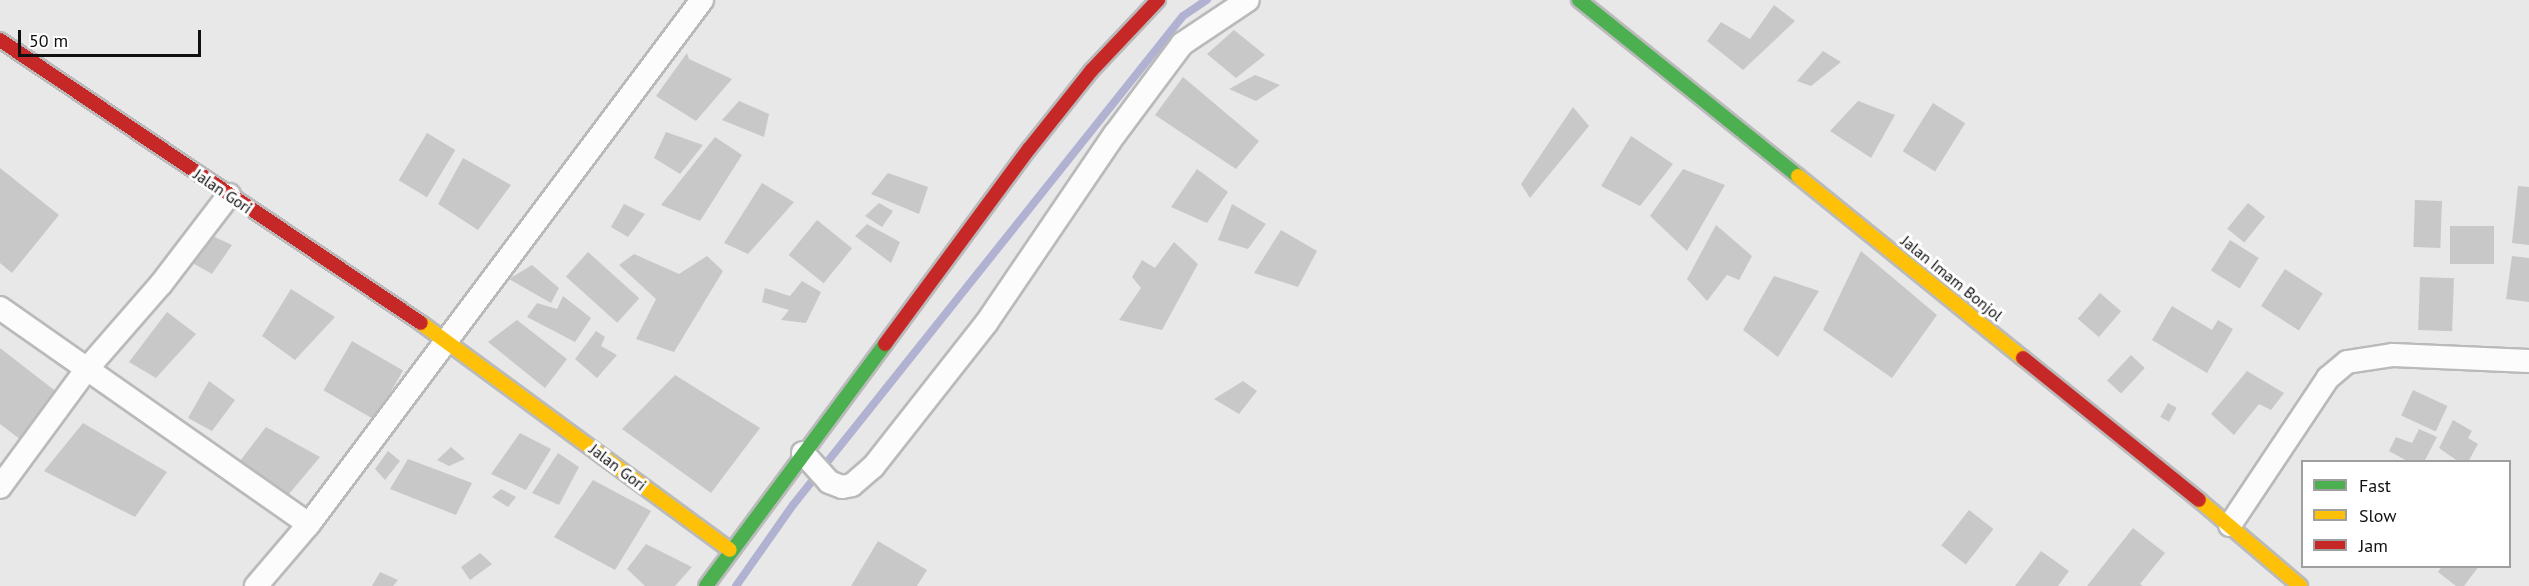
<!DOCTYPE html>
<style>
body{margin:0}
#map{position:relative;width:2529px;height:586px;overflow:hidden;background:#e8e8e9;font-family:"PT Sans",sans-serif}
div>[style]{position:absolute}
.stream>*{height:8px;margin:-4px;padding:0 4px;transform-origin:4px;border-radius:4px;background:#b1b1d1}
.building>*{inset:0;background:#c8c8c9;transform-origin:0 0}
.roads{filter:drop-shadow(2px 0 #bababb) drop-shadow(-2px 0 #bababb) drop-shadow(0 2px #bababb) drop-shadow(0 -2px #bababb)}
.street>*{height:22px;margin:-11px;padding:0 11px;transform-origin:11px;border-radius:11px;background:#fcfcfc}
.fast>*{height:14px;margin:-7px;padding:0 7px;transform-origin:7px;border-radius:7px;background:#4caf50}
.slow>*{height:14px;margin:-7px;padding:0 7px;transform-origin:7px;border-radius:7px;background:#ffc107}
.jam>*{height:14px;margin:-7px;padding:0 7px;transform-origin:7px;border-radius:7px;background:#c62828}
span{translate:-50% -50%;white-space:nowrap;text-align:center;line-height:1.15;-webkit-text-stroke:6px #fff;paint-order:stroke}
.street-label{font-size:16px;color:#101011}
.legend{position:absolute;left:2301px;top:460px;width:210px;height:108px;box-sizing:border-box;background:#fff;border:2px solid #9f9fa0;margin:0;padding:8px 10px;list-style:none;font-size:18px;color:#101011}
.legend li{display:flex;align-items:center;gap:12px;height:30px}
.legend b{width:30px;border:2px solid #9f9fa0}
.scale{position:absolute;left:18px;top:30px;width:183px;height:27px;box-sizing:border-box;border:3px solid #101011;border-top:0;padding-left:8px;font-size:18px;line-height:21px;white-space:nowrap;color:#101011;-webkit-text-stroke:4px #fff;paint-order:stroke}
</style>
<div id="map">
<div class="stream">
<div style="left:736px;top:586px;width:99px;rotate:-54.9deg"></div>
<div style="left:793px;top:505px;width:625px;rotate:-51.43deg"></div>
<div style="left:1183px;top:16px;width:29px;rotate:-34deg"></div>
</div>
<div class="building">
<div style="clip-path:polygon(1774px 5px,1795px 21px,1743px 70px,1707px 41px,1721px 22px,1750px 39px)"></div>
<div style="clip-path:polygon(1234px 30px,1265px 55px,1236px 78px,1207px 54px)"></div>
<div style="clip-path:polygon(1823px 51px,1841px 62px,1811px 86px,1797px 81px)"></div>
<div style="clip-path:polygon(687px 53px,689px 59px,732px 79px,696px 121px,656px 96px)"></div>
<div style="clip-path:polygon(1255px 75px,1280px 85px,1256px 101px,1229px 89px)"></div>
<div style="clip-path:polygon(1183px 77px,1259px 141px,1236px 169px,1155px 115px)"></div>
<div style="clip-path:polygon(739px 101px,769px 114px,764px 137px,722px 120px)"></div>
<div style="clip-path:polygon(1858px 101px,1895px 115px,1871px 158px,1830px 131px)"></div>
<div style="left:1933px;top:103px;width:38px;height:57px;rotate:32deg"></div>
<div style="clip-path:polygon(1573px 107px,1589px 126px,1530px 198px,1521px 184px)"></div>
<div style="clip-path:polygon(666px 132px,703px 145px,680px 174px,654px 158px)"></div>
<div style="left:427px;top:133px;width:33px;height:55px;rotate:31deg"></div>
<div style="clip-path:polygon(1631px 136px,1673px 164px,1640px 206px,1601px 186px)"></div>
<div style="clip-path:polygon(715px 137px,742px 155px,700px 221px,661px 205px)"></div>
<div style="clip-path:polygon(463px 158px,511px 185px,478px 230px,438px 204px)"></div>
<div style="clip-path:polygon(0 168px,59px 215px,12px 273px,0 263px)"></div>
<div style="clip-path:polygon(1197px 169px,1228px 192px,1207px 223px,1171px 207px)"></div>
<div style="clip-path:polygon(1683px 169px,1725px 185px,1687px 251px,1650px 216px)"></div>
<div style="clip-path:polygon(888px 173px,928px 187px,919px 214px,871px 194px)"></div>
<div style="clip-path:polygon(762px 183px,794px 202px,748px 254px,724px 243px)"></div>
<div style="clip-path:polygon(2518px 186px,2529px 187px,2529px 245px,2512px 243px)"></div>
<div style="left:2415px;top:200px;width:27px;height:47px;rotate:2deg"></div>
<div style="clip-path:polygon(879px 203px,893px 211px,882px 227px,865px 216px)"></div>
<div style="left:2248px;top:203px;width:22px;height:33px;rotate:39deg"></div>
<div style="clip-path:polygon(624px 204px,645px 214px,628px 237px,611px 227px)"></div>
<div style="clip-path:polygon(1232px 204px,1266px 224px,1248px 249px,1218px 240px)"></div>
<div style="left:817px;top:220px;width:45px;height:45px;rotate:39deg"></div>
<div style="clip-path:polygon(867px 224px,900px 242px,891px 263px,855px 236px)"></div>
<div style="clip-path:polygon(1716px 225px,1752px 256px,1739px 280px,1727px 275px,1707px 301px,1687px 279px)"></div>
<div style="left:2450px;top:226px;width:44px;height:38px"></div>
<div style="clip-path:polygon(1281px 230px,1317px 251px,1298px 287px,1254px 273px)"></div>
<div style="clip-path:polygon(206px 233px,232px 245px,212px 274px,187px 260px)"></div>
<div style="left:2230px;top:240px;width:34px;height:36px;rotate:32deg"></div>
<div style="clip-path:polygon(1174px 242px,1198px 264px,1162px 330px,1119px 320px,1141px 288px,1132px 277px,1142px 260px,1155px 268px)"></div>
<div style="clip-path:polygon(1861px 251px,1937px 315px,1892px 378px,1823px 330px)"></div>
<div style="left:588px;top:252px;width:69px;height:33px;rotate:42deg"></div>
<div style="clip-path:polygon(634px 254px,679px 274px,707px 256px,723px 271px,674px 352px,636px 339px,656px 299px,619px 265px)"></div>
<div style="clip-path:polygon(2512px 256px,2529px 258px,2529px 302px,2506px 299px)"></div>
<div style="clip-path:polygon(532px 265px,559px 288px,551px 303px,509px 279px)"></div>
<div style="left:2285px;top:269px;width:45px;height:44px;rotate:33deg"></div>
<div style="clip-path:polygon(1774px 276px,1819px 291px,1778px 357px,1743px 330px)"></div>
<div style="left:2420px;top:277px;width:34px;height:53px;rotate:2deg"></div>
<div style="clip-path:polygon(802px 281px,821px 292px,806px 323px,781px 320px,789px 310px,762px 302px,765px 288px,790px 296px)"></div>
<div style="clip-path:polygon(291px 289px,335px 317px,295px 360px,262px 336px)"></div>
<div style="left:2100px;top:293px;width:28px;height:34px;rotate:41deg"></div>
<div style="clip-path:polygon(563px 296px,591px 318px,575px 342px,527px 317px,537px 303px,557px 309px)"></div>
<div style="clip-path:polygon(2172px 306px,2212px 330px,2218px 320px,2233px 329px,2207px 373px,2152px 340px)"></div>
<div style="clip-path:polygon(167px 312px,196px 334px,156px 378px,129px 362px)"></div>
<div style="clip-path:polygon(517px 320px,567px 359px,545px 388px,488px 342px)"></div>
<div style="clip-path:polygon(596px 331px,605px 337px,601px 346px,617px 355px,597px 378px,575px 359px)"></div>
<div style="left:352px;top:341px;width:59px;height:57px;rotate:30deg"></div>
<div style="clip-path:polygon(0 348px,58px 393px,21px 440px,0 424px)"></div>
<div style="left:2131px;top:355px;width:19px;height:35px;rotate:43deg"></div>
<div style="clip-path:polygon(2247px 371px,2284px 393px,2271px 410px,2259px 404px,2234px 435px,2211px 414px)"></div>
<div style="clip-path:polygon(675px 375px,760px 428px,711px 493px,622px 429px)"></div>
<div style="clip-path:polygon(209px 381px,235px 400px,212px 431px,188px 418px)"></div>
<div style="clip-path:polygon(1243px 381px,1257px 391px,1239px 414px,1214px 399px)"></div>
<div style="left:2413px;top:390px;width:38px;height:28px;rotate:25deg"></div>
<div style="left:2168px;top:403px;width:10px;height:16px;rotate:29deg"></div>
<div style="clip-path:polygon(2453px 420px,2472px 431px,2468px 438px,2478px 444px,2468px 462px,2459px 462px,2439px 448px)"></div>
<div style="clip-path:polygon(83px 423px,167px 472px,135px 517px,44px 471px)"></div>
<div style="clip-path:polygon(266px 427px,320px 457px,289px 494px,240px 461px)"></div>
<div style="clip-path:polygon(2419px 429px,2437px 437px,2424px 462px,2409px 462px,2389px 451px,2396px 437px,2412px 443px)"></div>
<div style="clip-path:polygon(520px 433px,551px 449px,526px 490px,491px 474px)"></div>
<div style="clip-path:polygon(451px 447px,465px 459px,449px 466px,437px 460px)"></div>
<div style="clip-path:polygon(388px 451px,400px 461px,385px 480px,375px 469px)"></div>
<div style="clip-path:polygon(558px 453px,579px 467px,559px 505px,532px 493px)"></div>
<div style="clip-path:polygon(408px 459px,472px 483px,456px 515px,390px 489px)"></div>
<div style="clip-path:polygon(593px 480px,651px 511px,615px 570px,554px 537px)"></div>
<div style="clip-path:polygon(501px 489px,516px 497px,508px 507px,492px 497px)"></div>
<div style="left:1969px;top:510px;width:31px;height:45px;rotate:38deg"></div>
<div style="clip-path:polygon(2133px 528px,2165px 553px,2140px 584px,2143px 586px,2087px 586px)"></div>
<div style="clip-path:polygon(878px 541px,927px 570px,917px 586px,851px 586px)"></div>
<div style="clip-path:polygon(646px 544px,692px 567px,675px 586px,645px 586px,627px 569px)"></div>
<div style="clip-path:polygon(2041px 551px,2069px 571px,2058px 586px,2015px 586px)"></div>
<div style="clip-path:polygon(480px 553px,492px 564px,470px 580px,461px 567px)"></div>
<div style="clip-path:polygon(2442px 566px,2479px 566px,2464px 586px,2456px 586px,2438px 572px)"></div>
<div style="clip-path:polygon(380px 572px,398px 580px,393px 586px,372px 586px)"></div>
</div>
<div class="roads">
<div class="street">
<div style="left:0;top:308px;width:377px;rotate:35deg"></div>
<div style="left:803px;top:453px;width:39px;rotate:48deg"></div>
<div style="left:829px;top:482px;width:14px;rotate:21deg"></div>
<div style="left:842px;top:487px;width:10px;rotate:-11deg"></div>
<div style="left:852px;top:485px;width:28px;rotate:-41deg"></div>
<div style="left:873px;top:467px;width:184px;rotate:-51.8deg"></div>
<div style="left:987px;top:322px;width:227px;rotate:-55.8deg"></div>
<div style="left:1115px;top:134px;width:112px;rotate:-53.3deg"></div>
<div style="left:1182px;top:44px;width:79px;rotate:-33.7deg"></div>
<div style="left:0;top:487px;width:145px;rotate:-53.7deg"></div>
<div style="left:86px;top:370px;width:114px;rotate:-48.9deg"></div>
<div style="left:161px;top:284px;width:112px;rotate:-52.6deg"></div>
<div style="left:2230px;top:525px;width:177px;rotate:-56.3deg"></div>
<div style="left:2328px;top:378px;width:25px;rotate:-40deg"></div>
<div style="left:2347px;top:362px;width:47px;rotate:-8.7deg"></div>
<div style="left:2393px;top:355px;width:136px;rotate:2.5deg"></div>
<div style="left:256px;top:586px;width:82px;rotate:-49.5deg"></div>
<div style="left:309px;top:524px;width:655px;rotate:-53.13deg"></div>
</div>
<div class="fast">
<div style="left:1579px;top:0;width:281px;rotate:38.8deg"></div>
<div style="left:706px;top:586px;width:301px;rotate:-53.5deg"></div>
</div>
<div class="slow">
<div style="left:1798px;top:176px;width:289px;rotate:39deg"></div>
<div style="left:421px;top:323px;width:383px;rotate:36.3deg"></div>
<div style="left:2199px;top:500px;width:133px;rotate:40.4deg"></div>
</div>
<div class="jam">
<div style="left:0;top:40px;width:507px;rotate:33.91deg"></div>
<div style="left:885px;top:344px;width:242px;rotate:-53.6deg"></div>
<div style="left:1029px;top:149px;width:100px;rotate:-51.5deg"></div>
<div style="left:1091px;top:71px;width:98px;rotate:-46.7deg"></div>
<div style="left:2023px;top:358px;width:226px;rotate:38.9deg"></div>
</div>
</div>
<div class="street-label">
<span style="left:223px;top:191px;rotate:34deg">Jalan Gori</span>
<span style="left:1952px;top:278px;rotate:39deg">Jalan Imam Bonjol</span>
<span style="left:618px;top:467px;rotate:37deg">Jalan Gori</span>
</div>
<ul class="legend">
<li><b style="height:8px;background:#4caf50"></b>Fast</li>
<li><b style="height:8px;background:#ffc107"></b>Slow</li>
<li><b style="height:8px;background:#c62828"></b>Jam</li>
</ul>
<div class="scale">50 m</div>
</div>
